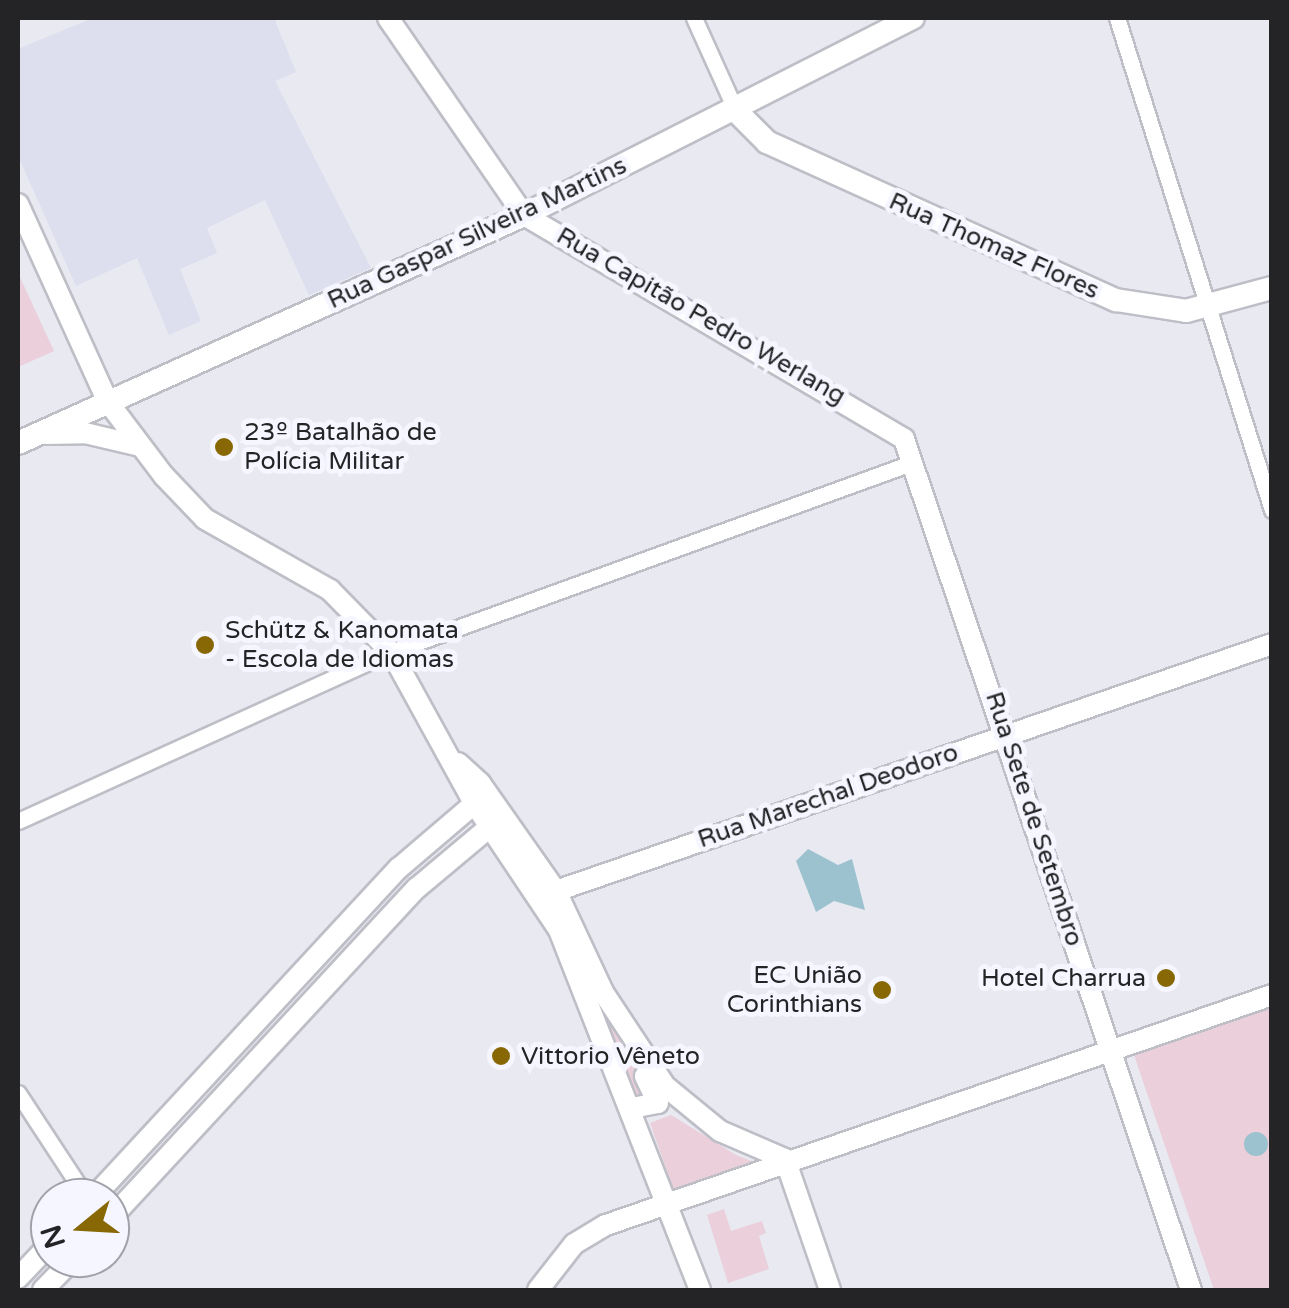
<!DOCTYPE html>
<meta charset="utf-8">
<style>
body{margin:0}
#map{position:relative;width:1289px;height:1308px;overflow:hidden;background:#e8e9f1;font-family:"Varela Round",sans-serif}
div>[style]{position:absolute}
.built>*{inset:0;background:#dddeee}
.green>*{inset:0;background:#ebcfdb}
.water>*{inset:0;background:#9bc2ce}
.round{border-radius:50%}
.roads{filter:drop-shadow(2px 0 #bebec7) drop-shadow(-2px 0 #bebec7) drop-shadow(0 2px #bebec7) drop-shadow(0 -2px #bebec7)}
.minor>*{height:15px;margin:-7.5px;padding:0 7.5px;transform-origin:7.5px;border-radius:7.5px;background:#fff}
.tertiary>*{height:20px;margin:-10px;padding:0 10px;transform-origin:10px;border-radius:10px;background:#fff}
.secondary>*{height:22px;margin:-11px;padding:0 11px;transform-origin:11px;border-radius:11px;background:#fff}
.dots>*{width:28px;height:28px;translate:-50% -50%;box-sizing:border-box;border:5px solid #f5f6ff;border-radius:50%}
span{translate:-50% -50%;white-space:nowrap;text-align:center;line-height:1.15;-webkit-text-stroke:10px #f5f6ff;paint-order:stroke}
.street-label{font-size:25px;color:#242427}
.poi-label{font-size:25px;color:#242427}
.left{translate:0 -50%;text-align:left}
.right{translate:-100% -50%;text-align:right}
.frame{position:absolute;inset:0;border:20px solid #242427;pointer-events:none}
.north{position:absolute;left:30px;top:1178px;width:100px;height:100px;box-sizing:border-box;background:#f5f6ff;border:2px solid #a1a2a9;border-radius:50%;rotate:252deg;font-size:28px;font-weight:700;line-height:40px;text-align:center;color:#242427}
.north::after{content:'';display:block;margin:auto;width:35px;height:45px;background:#876804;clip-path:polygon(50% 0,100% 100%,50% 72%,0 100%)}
</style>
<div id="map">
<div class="built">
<div style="clip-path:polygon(93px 18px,274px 18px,296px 72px,275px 81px,371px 268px,309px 295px,265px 200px,207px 228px,217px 253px,180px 269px,201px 321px,169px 335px,137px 258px,76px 286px,18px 156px,18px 49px)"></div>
</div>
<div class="green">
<div style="clip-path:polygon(18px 273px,54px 351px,18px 367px)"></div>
<div style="clip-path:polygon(483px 800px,581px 954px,607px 1018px,650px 1094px,636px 1101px)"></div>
<div style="clip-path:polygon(1271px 1008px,1271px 1290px,1214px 1290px,1134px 1055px)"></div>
<div style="clip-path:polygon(671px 1115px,736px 1155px,764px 1166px,676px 1197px,650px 1123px)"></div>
<div style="clip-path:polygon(724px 1209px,731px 1231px,762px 1221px,766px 1233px,759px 1236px,769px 1269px,728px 1283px,707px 1215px)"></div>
</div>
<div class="water">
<div style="clip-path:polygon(808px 849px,838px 865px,852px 859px,865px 910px,834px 901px,816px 912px,796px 861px)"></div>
<div class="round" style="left:1244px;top:1132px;width:24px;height:24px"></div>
</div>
<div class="roads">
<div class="minor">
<div style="left:694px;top:18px;width:102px;rotate:65.7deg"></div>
<div style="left:1117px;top:18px;width:516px;rotate:72.51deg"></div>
<div style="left:18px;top:821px;width:409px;rotate:-24.4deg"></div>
<div style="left:391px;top:652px;width:556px;rotate:-19.97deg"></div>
<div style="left:18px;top:1093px;width:126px;rotate:56.7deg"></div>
</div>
<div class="tertiary">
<div style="left:388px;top:18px;width:239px;rotate:55.4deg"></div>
<div style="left:524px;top:215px;width:441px;rotate:30.5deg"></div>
<div style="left:904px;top:439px;width:898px;rotate:71.36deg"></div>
<div style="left:18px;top:204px;width:217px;rotate:65.6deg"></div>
<div style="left:108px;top:402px;width:93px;rotate:52.9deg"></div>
<div style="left:164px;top:476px;width:59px;rotate:46.4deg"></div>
<div style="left:205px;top:519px;width:144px;rotate:29.6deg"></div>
<div style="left:330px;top:590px;width:87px;rotate:45.5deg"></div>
<div style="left:391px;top:652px;width:172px;rotate:61.2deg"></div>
<div style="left:474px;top:803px;width:153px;rotate:56.2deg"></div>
<div style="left:559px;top:930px;width:387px;rotate:68.6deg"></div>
<div style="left:46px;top:434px;width:39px;rotate:-1deg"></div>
<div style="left:85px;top:433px;width:57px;rotate:13.3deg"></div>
<div style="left:458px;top:763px;width:30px;rotate:42deg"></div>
<div style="left:480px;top:783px;width:132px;rotate:54.9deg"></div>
<div style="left:556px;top:891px;width:111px;rotate:65deg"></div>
<div style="left:603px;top:992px;width:113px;rotate:56.6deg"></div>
<div style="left:665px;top:1086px;width:71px;rotate:39.3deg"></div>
<div style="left:720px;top:1131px;width:71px;rotate:23.3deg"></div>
<div style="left:785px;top:1159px;width:139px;rotate:71deg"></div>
<div style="left:556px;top:891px;width:757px;rotate:-19.03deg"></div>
<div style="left:632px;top:1108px;width:26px;rotate:-11deg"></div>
<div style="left:658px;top:1103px;width:30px;rotate:-116deg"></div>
<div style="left:93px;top:1198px;width:450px;rotate:-47.2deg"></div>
<div style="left:399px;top:868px;width:108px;rotate:-40.5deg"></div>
<div style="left:110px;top:1219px;width:451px;rotate:-47.2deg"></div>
<div style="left:417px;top:888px;width:97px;rotate:-40deg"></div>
<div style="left:18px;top:1278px;width:47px;rotate:-46.7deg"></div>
<div style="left:43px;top:1290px;width:45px;rotate:-45.9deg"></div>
<div style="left:538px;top:1290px;width:58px;rotate:-52deg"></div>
<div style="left:574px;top:1244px;width:37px;rotate:-31deg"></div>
<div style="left:606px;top:1225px;width:705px;rotate:-19.05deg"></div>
</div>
<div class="secondary">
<div style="left:736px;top:111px;width:44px;rotate:45deg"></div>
<div style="left:767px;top:142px;width:383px;rotate:24.4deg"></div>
<div style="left:1116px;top:300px;width:71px;rotate:8.9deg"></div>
<div style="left:1186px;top:311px;width:89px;rotate:-15deg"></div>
<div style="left:18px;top:443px;width:555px;rotate:-24.26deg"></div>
<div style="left:524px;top:215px;width:436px;rotate:-26.9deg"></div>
</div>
</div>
<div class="dots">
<div style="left:224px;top:447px;background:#876804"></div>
<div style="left:205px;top:645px;background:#876804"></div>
<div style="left:1166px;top:978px;background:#876804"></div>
<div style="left:882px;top:990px;background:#876804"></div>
<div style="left:501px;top:1056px;background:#876804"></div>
</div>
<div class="street-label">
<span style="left:477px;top:233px;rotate:-25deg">Rua Gaspar Silveira Martins</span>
<span style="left:994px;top:246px;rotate:24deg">Rua Thomaz Flores</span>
<span style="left:701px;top:316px;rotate:30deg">Rua Capitão Pedro Werlang</span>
<span style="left:828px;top:796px;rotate:-19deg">Rua Marechal Deodoro</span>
<span style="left:1034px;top:819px;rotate:72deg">Rua Sete de Setembro</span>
</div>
<div class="poi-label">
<span class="left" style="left:244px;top:447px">23º Batalhão de<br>Polícia Militar</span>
<span class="left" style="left:225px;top:645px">Schütz &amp; Kanomata<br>- Escola de Idiomas</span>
<span class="right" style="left:862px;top:990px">EC União<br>Corinthians</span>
<span class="right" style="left:1146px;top:978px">Hotel Charrua</span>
<span class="left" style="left:521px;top:1056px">Vittorio Vêneto</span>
</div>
<div class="frame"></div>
<div class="north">N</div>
</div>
